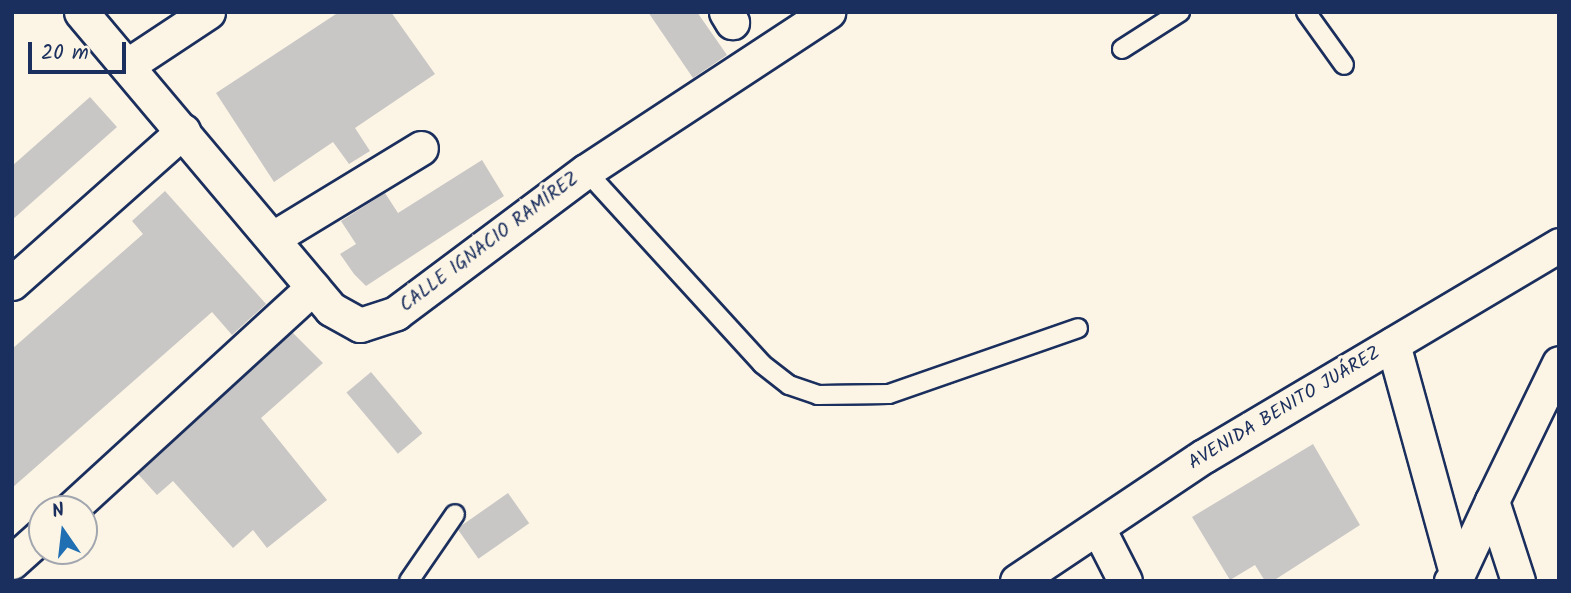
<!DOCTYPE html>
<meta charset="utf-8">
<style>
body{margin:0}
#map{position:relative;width:1571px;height:593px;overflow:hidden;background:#fcf5e5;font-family:Kalam,sans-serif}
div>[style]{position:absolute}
.building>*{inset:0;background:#c8c7c6;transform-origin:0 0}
.roads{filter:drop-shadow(2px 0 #1b2f5e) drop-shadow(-2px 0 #1b2f5e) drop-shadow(0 2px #1b2f5e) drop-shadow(0 -2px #1b2f5e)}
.lane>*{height:18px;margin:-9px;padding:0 9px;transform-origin:9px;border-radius:9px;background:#fcf5e5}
.street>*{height:33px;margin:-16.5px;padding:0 16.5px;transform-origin:16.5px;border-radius:16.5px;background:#fcf5e5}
span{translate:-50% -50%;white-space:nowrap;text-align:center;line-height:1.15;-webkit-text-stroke:6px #fcf5e5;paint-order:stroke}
.street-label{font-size:19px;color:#1b2f5e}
.frame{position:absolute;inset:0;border:14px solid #1b2f5e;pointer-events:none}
.north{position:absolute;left:28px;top:495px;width:70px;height:70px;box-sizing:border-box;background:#fcf5e5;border:2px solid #a2a6af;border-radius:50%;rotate:346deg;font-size:19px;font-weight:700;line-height:28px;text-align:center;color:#1b2f5e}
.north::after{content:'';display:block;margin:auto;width:24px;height:32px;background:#1f6fb2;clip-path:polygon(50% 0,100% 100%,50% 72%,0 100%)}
.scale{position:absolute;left:28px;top:42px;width:98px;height:32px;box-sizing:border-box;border:4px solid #1b2f5e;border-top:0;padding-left:9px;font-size:21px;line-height:24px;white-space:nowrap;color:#1b2f5e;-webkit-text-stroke:5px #fcf5e5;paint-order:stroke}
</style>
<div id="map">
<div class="building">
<div style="clip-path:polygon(339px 12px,391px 12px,435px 74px,355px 128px,370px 151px,349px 164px,333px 142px,274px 182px,216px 93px)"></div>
<div style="clip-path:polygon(648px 12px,697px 12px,727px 55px,693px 78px)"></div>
<div style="clip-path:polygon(90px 97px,117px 127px,12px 220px,12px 166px)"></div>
<div style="clip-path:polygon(482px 160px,504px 196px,366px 286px,354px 274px,340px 254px,356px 244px,341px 221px,385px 193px,398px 213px)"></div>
<div style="clip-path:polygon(165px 191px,266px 304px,232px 335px,212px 312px,12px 488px,12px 349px,143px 234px,132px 221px)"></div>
<div style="clip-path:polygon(292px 332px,323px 363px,261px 418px,327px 500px,267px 548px,253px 530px,233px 548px,173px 481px,157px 495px,138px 474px)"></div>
<div style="left:371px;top:372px;width:80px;height:32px;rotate:50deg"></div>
<div style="clip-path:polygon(1313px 444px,1360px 525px,1273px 581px,1265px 581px,1255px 565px,1230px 580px,1192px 517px)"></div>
<div style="left:508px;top:493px;width:37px;height:62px;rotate:55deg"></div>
</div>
<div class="roads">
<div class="lane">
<div style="left:1306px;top:12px;width:65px;rotate:54.4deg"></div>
<div style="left:1122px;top:49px;width:69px;rotate:-32.5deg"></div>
<div style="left:586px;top:171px;width:261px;rotate:47.6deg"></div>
<div style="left:762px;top:364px;width:34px;rotate:38deg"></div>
<div style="left:789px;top:385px;width:31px;rotate:19deg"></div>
<div style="left:818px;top:395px;width:71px;rotate:-0.8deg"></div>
<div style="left:889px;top:394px;width:200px;rotate:-19.2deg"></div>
<div style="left:409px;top:581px;width:81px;rotate:-55.5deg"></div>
</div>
<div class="street">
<div style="left:81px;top:12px;width:388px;rotate:49.9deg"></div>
<div style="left:331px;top:309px;width:33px;rotate:29deg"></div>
<div style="left:360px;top:325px;width:38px;rotate:-18deg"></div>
<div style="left:396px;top:313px;width:237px;rotate:-36.8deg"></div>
<div style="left:586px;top:171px;width:290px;rotate:-33.3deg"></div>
<div style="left:726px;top:12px;width:12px;rotate:59deg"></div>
<div style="left:128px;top:65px;width:96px;rotate:-33.5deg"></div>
<div style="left:273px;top:238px;width:173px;rotate:-31.3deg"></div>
<div style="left:12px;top:283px;width:229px;rotate:-41.6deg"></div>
<div style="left:1393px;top:344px;width:241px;rotate:74.6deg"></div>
<div style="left:1457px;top:576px;width:8px;rotate:140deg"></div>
<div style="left:71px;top:509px;width:328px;rotate:-42.5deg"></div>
<div style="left:1098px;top:528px;width:59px;rotate:63deg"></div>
<div style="left:12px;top:562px;width:40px;rotate:-42deg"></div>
<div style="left:1457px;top:576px;width:83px;rotate:-65deg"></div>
<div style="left:1017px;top:581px;width:225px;rotate:-33.8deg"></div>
<div style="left:1204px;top:456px;width:413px;rotate:-30.7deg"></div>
<div style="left:1518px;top:581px;width:84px;rotate:-108deg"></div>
<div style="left:1492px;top:501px;width:153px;rotate:-64.1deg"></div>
</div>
</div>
<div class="street-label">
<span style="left:490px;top:243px;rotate:-37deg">CALLE IGNACIO RAMÍREZ</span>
<span style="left:1285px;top:409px;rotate:-31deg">AVENIDA BENITO JUÁREZ</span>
</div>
<div class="frame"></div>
<div class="north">N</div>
<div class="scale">20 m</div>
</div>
